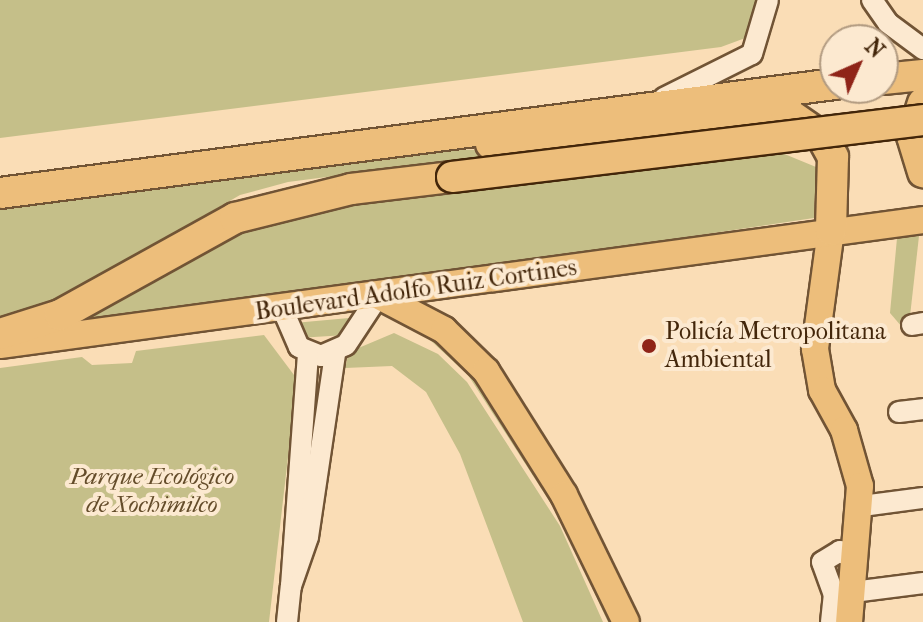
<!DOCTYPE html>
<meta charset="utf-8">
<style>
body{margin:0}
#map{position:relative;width:923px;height:622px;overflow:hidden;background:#faddb6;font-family:"IM FELL French Canon",serif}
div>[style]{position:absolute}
.green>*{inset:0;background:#c5bf89}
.roads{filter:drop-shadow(2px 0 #715435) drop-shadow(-2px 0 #715435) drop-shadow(0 2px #715435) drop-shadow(0 -2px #715435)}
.minor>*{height:20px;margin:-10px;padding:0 10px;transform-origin:10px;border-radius:10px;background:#fce9d0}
.major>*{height:26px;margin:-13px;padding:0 13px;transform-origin:13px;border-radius:13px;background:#edbe7b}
.highway>*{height:30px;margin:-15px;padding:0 15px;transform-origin:15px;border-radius:15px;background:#edbe7b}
.bridges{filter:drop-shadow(2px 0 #43260a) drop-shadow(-2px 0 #43260a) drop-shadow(0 2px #43260a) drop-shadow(0 -2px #43260a)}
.highway-bridge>*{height:30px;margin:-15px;padding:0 15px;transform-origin:15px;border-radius:15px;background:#edbe7b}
.dots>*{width:22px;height:22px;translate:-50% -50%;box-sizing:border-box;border:4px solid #fce9d0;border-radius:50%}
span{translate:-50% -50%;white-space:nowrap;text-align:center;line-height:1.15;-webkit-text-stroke:8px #fce9d0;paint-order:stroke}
.street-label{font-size:24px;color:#43260a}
.poi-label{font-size:24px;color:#43260a}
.left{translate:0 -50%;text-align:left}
.park-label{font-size:24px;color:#644c2a;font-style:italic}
.north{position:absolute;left:819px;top:24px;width:80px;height:80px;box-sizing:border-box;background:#fce9d0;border:2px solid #b29b81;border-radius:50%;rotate:45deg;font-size:22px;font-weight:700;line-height:32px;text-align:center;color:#43260a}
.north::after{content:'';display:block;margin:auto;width:28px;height:36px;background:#8f2418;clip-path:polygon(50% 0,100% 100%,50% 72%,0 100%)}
</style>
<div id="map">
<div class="green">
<div style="clip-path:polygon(0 0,761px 0,748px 37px,721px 47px,0 138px)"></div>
<div style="clip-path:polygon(429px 148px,519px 152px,288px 182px,240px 195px,65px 296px,0 318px,0 204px)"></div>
<div style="clip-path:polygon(782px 153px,816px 167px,814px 218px,73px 328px,168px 262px,262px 216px,346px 200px,452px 194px)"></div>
<div style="clip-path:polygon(919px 236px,908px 334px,890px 313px,897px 238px)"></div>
<div style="clip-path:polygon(360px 317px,346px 335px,298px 338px,294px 323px)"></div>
<div style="clip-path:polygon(416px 327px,439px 341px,473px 375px,566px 517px,615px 622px,608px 622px,559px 516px,468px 375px)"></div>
<div style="clip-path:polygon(394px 333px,438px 354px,467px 382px,560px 526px,603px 622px,523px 622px,460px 454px,426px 392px,392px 366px,345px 368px,349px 352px)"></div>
<div style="clip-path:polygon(264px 335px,297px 379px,269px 622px,0 622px,0 368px,82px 357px,92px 365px,132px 363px,136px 351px)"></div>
</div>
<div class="roads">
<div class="minor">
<div style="left:872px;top:0;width:28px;rotate:55deg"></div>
<div style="left:888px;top:23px;width:44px;rotate:36.6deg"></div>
<div style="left:664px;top:98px;width:98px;rotate:-26.6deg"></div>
<div style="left:752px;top:54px;width:56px;rotate:-73.5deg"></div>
<div style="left:283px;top:310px;width:40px;rotate:66.6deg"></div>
<div style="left:299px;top:347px;width:24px;rotate:22deg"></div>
<div style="left:321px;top:356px;width:27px;rotate:-24deg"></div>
<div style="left:346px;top:345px;width:56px;rotate:-56.6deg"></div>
<div style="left:912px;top:325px;width:11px;rotate:-10deg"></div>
<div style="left:308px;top:354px;width:233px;rotate:94.2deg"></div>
<div style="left:291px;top:586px;width:52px;rotate:-70.9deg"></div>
<div style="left:308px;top:537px;width:185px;rotate:-81.6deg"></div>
<div style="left:899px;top:412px;width:24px;rotate:-7deg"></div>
<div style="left:862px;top:506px;width:62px;rotate:-7.5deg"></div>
<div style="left:853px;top:592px;width:71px;rotate:-7.3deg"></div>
<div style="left:287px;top:622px;width:36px;rotate:-84deg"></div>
<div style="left:831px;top:622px;width:27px;rotate:-84deg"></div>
<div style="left:834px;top:595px;width:35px;rotate:-110deg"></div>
<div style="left:822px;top:562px;width:21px;rotate:-31deg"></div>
<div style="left:840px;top:551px;width:19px;rotate:32deg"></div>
</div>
<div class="major">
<div style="left:831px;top:230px;width:120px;rotate:97.7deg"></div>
<div style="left:815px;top:349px;width:42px;rotate:80.3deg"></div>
<div style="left:822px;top:390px;width:46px;rotate:61.2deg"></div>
<div style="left:844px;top:430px;width:58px;rotate:74.1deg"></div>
<div style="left:860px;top:486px;width:136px;rotate:94.6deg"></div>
<div style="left:381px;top:297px;width:71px;rotate:27.6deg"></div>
<div style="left:444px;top:330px;width:59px;rotate:44.3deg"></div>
<div style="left:486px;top:371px;width:146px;rotate:57.8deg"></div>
<div style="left:564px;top:495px;width:141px;rotate:64deg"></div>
<div style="left:0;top:345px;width:931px;rotate:-7.71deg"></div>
</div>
<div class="highway">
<div style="left:883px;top:79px;width:40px;rotate:-5.7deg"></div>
<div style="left:923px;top:103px;width:35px;rotate:108deg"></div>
<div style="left:912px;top:136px;width:38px;rotate:73deg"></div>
<div style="left:491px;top:144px;width:59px"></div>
<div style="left:550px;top:144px;width:238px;rotate:-7.7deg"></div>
<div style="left:786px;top:112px;width:44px;rotate:34.8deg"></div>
<div style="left:822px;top:137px;width:23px;rotate:61deg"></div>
<div style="left:833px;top:157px;width:73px;rotate:91.6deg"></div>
<div style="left:0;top:193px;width:842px;rotate:-7.44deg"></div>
<div style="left:0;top:334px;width:63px;rotate:-17.6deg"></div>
<div style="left:60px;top:315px;width:200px;rotate:-29deg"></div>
<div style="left:235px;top:218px;width:120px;rotate:-14deg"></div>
<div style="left:351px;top:189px;width:102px;rotate:-6.8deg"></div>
</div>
</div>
<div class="bridges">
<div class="highway-bridge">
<div style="left:452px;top:177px;width:474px;rotate:-6.9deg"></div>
</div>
</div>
<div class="dots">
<div style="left:649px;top:346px;background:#8f2418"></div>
</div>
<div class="street-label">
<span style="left:416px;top:290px;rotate:-8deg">Boulevard Adolfo Ruiz Cortines</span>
</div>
<div class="poi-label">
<span class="left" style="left:665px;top:346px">Policía Metropolitana<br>Ambiental</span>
</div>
<div class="park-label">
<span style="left:152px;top:491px">Parque Ecológico<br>de Xochimilco</span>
</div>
<div class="north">N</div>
</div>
